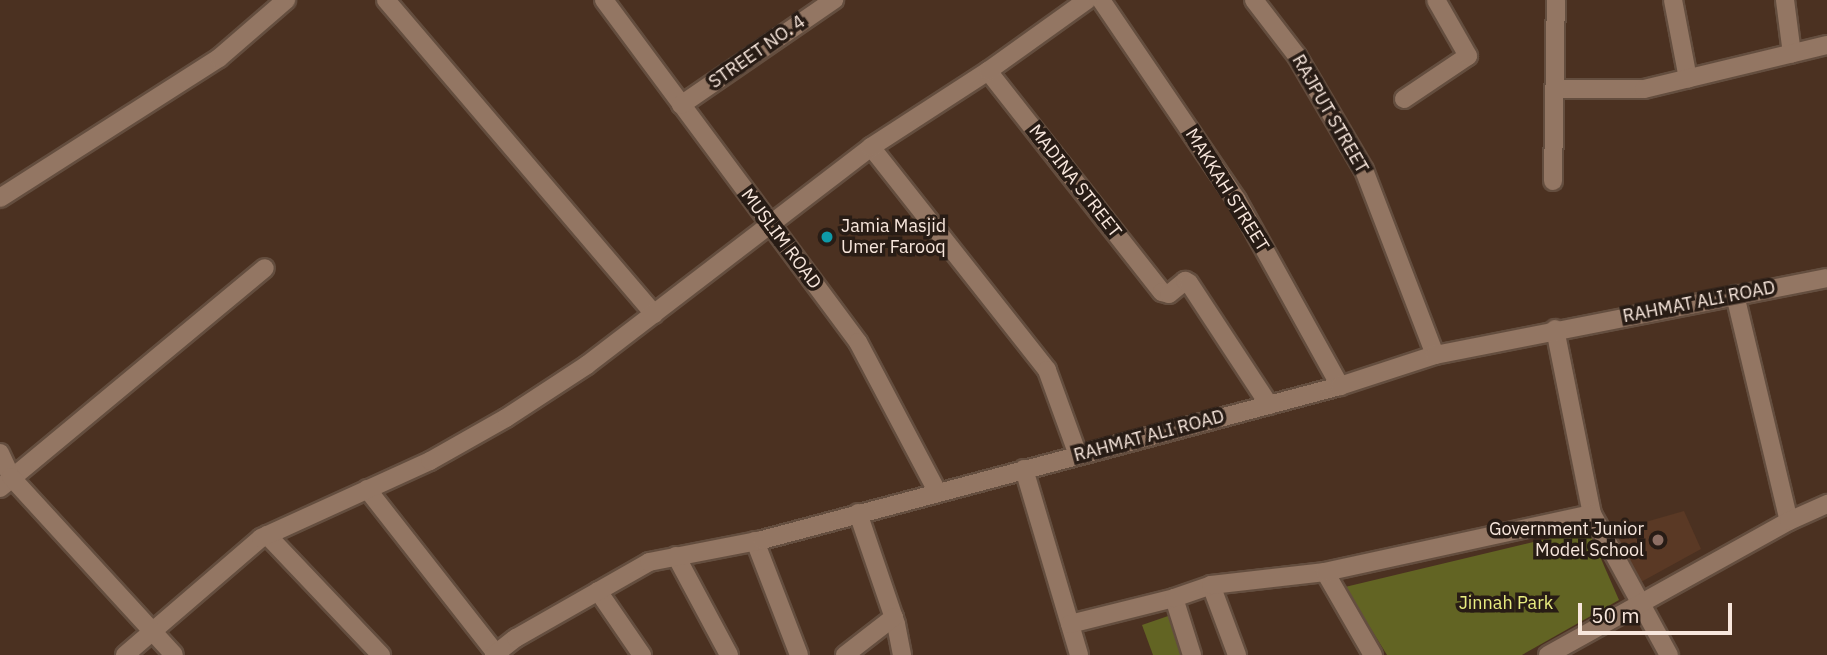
<!DOCTYPE html>
<style>
body{margin:0}
#map{position:relative;width:1827px;height:655px;overflow:hidden;background:#4b3121;font-family:"IBM Plex Sans",sans-serif}
div>[style]{position:absolute}
.built>*{inset:0;background:#5a3925}
.green>*{inset:0;background:#626423}
.roads{filter:drop-shadow(2px 0 #644e3f) drop-shadow(-2px 0 #644e3f) drop-shadow(0 2px #644e3f) drop-shadow(0 -2px #644e3f)}
.street>*{height:18px;margin:-9px;padding:0 9px;transform-origin:9px;border-radius:9px;background:#937663}
.secondary>*{height:18px;margin:-9px;padding:0 9px;transform-origin:9px;border-radius:9px;background:#937663}
.dots>*{width:19px;height:19px;translate:-50% -50%;box-sizing:border-box;border:4px solid #281c15;border-radius:50%}
span{translate:-50% -50%;white-space:nowrap;text-align:center;line-height:1.15;-webkit-text-stroke:7px #281c15;paint-order:stroke}
.street-label{font-size:18px;color:#f8e7dd}
.poi-label{font-size:18px;color:#f8e7dd}
.left{translate:0 -50%;text-align:left}
.right{translate:-100% -50%;text-align:right}
.park-label{font-size:18px;color:#e9ed80}
.scale{position:absolute;left:1578px;top:603px;width:154px;height:32px;box-sizing:border-box;border:4px solid #f8e7dd;border-top:0;padding-left:9px;font-size:21px;line-height:24px;white-space:nowrap;color:#f8e7dd;-webkit-text-stroke:5px #281c15;paint-order:stroke}
</style>
<div id="map">
<div class="built">
<div style="clip-path:polygon(1684px 511px,1701px 549px,1641px 582px,1614px 531px)"></div>
</div>
<div class="green">
<div style="clip-path:polygon(1588px 529px,1619px 600px,1522px 655px,1387px 655px,1345px 587px)"></div>
<div style="clip-path:polygon(1171px 615px,1183px 655px,1153px 655px,1142px 625px)"></div>
</div>
<div class="roads">
<div class="street">
<div style="left:386px;top:0;width:413px;rotate:49.5deg"></div>
<div style="left:604px;top:0;width:426px;rotate:53.4deg"></div>
<div style="left:858px;top:342px;width:169px;rotate:62.1deg"></div>
<div style="left:1101px;top:0;width:242px;rotate:55.8deg"></div>
<div style="left:1237px;top:200px;width:213px;rotate:61deg"></div>
<div style="left:1254px;top:0;width:71px;rotate:52.5deg"></div>
<div style="left:1297px;top:56px;width:132px;rotate:59.6deg"></div>
<div style="left:1364px;top:170px;width:198px;rotate:69deg"></div>
<div style="left:1673px;top:0;width:80px;rotate:79.2deg"></div>
<div style="left:1785px;top:0;width:54px;rotate:82.6deg"></div>
<div style="left:988px;top:71px;width:281px;rotate:51.8deg"></div>
<div style="left:1162px;top:292px;width:7px;rotate:16deg"></div>
<div style="left:1169px;top:294px;width:21px;rotate:-39deg"></div>
<div style="left:1185px;top:281px;width:4px;rotate:27deg"></div>
<div style="left:1189px;top:283px;width:146px;rotate:56.7deg"></div>
<div style="left:1555px;top:89px;width:89px"></div>
<div style="left:1644px;top:89px;width:188px;rotate:-13.5deg"></div>
<div style="left:1404px;top:99px;width:77px;rotate:-33.9deg"></div>
<div style="left:1468px;top:56px;width:64px;rotate:-119.7deg"></div>
<div style="left:681px;top:105px;width:186px;rotate:-34.5deg"></div>
<div style="left:871px;top:147px;width:284px;rotate:51.7deg"></div>
<div style="left:1047px;top:370px;width:90px;rotate:70deg"></div>
<div style="left:1553px;top:181px;width:181px;rotate:-89.1deg"></div>
<div style="left:0;top:198px;width:260px;rotate:-32.6deg"></div>
<div style="left:219px;top:58px;width:89px;rotate:-40.9deg"></div>
<div style="left:1735px;top:295px;width:232px;rotate:76.6deg"></div>
<div style="left:1555px;top:329px;width:189px;rotate:78.7deg"></div>
<div style="left:1592px;top:514px;width:161px;rotate:61.4deg"></div>
<div style="left:1024px;top:469px;width:194px;rotate:73.5deg"></div>
<div style="left:0;top:488px;width:344px;rotate:-39.7deg"></div>
<div style="left:367px;top:489px;width:211px;rotate:51.9deg"></div>
<div style="left:858px;top:513px;width:117px;rotate:71.1deg"></div>
<div style="left:896px;top:624px;width:32px;rotate:79deg"></div>
<div style="left:267px;top:535px;width:166px;rotate:46.5deg"></div>
<div style="left:755px;top:541px;width:122px;rotate:68.9deg"></div>
<div style="left:676px;top:556px;width:112px;rotate:61.8deg"></div>
<div style="left:1325px;top:572px;width:96px;rotate:60deg"></div>
<div style="left:1211px;top:585px;width:75px;rotate:69.6deg"></div>
<div style="left:598px;top:591px;width:78px;rotate:55.5deg"></div>
<div style="left:1174px;top:598px;width:60px;rotate:72.5deg"></div>
<div style="left:1070px;top:624px;width:107px;rotate:-14deg"></div>
<div style="left:1174px;top:598px;width:39px;rotate:-19deg"></div>
<div style="left:1211px;top:585px;width:115px;rotate:-6.5deg"></div>
<div style="left:1325px;top:572px;width:273px;rotate:-12.3deg"></div>
<div style="left:125px;top:655px;width:179px;rotate:-40.7deg"></div>
<div style="left:261px;top:538px;width:186px;rotate:-24.5deg"></div>
<div style="left:430px;top:461px;width:87px;rotate:-29.5deg"></div>
<div style="left:506px;top:418px;width:97px;rotate:-33.2deg"></div>
<div style="left:587px;top:365px;width:358px;rotate:-37.5deg"></div>
<div style="left:871px;top:147px;width:140px;rotate:-33deg"></div>
<div style="left:988px;top:71px;width:122px;rotate:-35.6deg"></div>
<div style="left:845px;top:655px;width:62px;rotate:-37.8deg"></div>
<div style="left:1548px;top:655px;width:276px;rotate:-29.1deg"></div>
<div style="left:1789px;top:521px;width:42px;rotate:-24.1deg"></div>
</div>
<div class="secondary">
<div style="left:0;top:453px;width:26px;rotate:65deg"></div>
<div style="left:11px;top:477px;width:241px;rotate:47.5deg"></div>
<div style="left:494px;top:655px;width:28px;rotate:-38deg"></div>
<div style="left:516px;top:638px;width:153px;rotate:-29.7deg"></div>
<div style="left:649px;top:562px;width:115px;rotate:-11deg"></div>
<div style="left:762px;top:540px;width:598px;rotate:-14.92deg"></div>
<div style="left:1340px;top:386px;width:100px;rotate:-18.1deg"></div>
<div style="left:1435px;top:355px;width:399px;rotate:-11.1deg"></div>
</div>
</div>
<div class="dots">
<div style="left:827px;top:237px;background:#0f9aa8"></div>
<div style="left:1658px;top:540px;background:#8d6e63"></div>
</div>
<div class="street-label">
<span style="left:757px;top:52px;rotate:-35deg">STREET NO. 4</span>
<span style="left:1330px;top:114px;rotate:60deg">RAJPUT STREET</span>
<span style="left:1075px;top:181px;rotate:52deg">MADINA STREET</span>
<span style="left:1227px;top:190px;rotate:58deg">MAKKAH STREET</span>
<span style="left:781px;top:239px;rotate:53deg">MUSLIM ROAD</span>
<span style="left:1699px;top:302px;rotate:-11deg">RAHMAT ALI ROAD</span>
<span style="left:1149px;top:436px;rotate:-15deg">RAHMAT ALI ROAD</span>
</div>
<div class="poi-label">
<span class="left" style="left:841px;top:237px">Jamia Masjid<br>Umer Farooq</span>
<span class="right" style="left:1644px;top:540px">Government Junior<br>Model School</span>
</div>
<div class="park-label">
<span style="left:1506px;top:603px">Jinnah Park</span>
</div>
<div class="scale">50 m</div>
</div>
